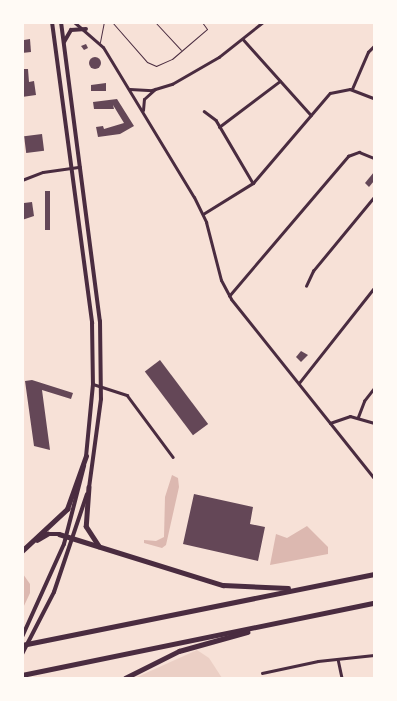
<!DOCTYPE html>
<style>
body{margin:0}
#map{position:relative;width:397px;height:701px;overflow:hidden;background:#f7e1d7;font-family:"Fira Sans",sans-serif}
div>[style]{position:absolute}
.green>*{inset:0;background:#ebcfc5}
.water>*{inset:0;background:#dcb8b0}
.building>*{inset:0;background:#644757;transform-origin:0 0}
.round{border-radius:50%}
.service>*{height:1px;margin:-0.5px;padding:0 0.5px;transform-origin:0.5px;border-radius:0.5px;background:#4a2c40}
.minor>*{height:2.5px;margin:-1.25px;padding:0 1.25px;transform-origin:1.25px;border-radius:1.25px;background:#4a2c40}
.tertiary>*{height:2.5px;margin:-1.25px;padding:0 1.25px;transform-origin:1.25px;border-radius:1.25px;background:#4a2c40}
.secondary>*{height:3px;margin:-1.5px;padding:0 1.5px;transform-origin:1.5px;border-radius:1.5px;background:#4a2c40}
.primary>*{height:4px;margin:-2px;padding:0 2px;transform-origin:2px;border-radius:2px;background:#4a2c40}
.motorway>*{height:4.5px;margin:-2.25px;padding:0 2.25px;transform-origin:2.25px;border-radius:2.25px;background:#4a2c40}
span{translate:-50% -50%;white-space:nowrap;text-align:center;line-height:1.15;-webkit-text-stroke:4px #fffaf5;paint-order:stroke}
.frame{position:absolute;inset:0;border:24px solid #fffaf5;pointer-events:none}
</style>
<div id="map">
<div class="green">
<div style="clip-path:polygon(197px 650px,209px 658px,222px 678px,135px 678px)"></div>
</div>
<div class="water">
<div style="clip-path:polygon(172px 475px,178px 478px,179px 487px,166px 545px,162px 548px,144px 543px,144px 540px,156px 541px,164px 537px,165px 497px)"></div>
<div style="clip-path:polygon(307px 526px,328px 547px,328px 554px,270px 565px,276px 534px,287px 538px)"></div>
<div style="clip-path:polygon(23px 574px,30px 584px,30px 593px,23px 608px)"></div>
</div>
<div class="building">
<div style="clip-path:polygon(30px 39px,31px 52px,22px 53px,24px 40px)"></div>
<div style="clip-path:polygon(86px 44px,88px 48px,84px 50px,81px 46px)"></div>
<div class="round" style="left:89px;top:57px;width:12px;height:12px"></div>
<div style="clip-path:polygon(22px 69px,28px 69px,29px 82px,34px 81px,36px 95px,22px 97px)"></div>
<div style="clip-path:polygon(106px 83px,106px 91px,91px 91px,91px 85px)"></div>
<div style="clip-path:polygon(117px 99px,134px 126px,120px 134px,98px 137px,96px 127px,103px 126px,104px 129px,124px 123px,113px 105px,114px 109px,94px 109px,93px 102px)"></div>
<div style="left:42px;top:134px;width:17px;height:18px;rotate:83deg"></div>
<div style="clip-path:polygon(374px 172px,374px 181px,369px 187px,365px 183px)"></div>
<div style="left:45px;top:191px;width:5px;height:39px"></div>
<div style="clip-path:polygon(32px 202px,34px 216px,22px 220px,24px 203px)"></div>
<div style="clip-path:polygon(301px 351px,308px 355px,301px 362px,296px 357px)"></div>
<div style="left:160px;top:360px;width:80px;height:19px;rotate:53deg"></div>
<div style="clip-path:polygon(32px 380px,73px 393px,71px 399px,42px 390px,50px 450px,34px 446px,25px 381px)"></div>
<div style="clip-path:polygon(194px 494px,253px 507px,250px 524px,265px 527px,258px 561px,183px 544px)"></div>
</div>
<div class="service">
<div style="left:112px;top:22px;width:53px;rotate:48.8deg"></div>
<div style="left:147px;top:62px;width:10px;rotate:24deg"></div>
<div style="left:156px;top:66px;width:17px;rotate:-24deg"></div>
<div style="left:172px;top:59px;width:46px;rotate:-40.6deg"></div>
<div style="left:207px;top:29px;width:9px;rotate:-126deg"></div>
<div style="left:155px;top:22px;width:38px;rotate:47deg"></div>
<div style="left:100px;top:42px;width:20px;rotate:-79deg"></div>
</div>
<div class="minor">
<div style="left:243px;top:39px;width:102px;rotate:48.2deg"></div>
<div style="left:352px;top:89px;width:40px;rotate:-66.6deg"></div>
<div style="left:368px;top:52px;width:8px;rotate:-45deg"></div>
<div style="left:204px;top:111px;width:15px;rotate:37deg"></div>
<div style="left:216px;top:120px;width:73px;rotate:59.6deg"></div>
<div style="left:219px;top:127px;width:76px;rotate:-37deg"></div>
<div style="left:22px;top:180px;width:22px;rotate:-21deg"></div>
<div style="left:43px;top:172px;width:37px;rotate:-8deg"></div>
<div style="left:203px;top:214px;width:59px;rotate:-31.8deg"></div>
<div style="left:253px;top:183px;width:118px;rotate:-49.5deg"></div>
<div style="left:330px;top:93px;width:20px;rotate:-11deg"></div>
<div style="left:350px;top:89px;width:26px;rotate:21deg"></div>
<div style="left:306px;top:286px;width:17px;rotate:-65deg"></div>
<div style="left:313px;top:271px;width:96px;rotate:-50.5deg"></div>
<div style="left:229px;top:296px;width:184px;rotate:-49.6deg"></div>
<div style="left:348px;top:156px;width:12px;rotate:-20deg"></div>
<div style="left:359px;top:152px;width:16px;rotate:22deg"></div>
<div style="left:299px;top:383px;width:121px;rotate:-51.7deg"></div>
<div style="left:93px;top:384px;width:36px;rotate:18deg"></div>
<div style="left:127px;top:395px;width:77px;rotate:53.4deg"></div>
<div style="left:358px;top:417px;width:17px;rotate:-69deg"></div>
<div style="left:364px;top:401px;width:16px;rotate:-52deg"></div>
<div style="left:330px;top:423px;width:21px;rotate:-19deg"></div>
<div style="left:350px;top:416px;width:25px;rotate:16deg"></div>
<div style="left:338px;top:659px;width:19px;rotate:78deg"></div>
<div style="left:262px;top:673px;width:57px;rotate:-12.1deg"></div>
<div style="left:318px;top:661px;width:56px;rotate:-6.1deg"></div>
</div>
<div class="tertiary">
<div style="left:130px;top:89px;width:22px;rotate:3deg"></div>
<div style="left:152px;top:90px;width:21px;rotate:-17deg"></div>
<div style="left:172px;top:84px;width:54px;rotate:-29.9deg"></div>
<div style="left:219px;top:57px;width:56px;rotate:-38.5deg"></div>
</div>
<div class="secondary">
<div style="left:74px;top:22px;width:38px;rotate:41deg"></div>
<div style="left:103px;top:47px;width:175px;rotate:58.8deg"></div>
<div style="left:194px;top:197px;width:28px;rotate:64deg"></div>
<div style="left:206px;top:222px;width:60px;rotate:75.5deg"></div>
<div style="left:221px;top:280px;width:21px;rotate:62deg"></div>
<div style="left:231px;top:299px;width:229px;rotate:51.4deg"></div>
<div style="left:143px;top:110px;width:11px;rotate:-85deg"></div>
<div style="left:144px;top:99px;width:15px;rotate:-42deg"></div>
</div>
<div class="primary">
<div style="left:52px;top:22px;width:304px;rotate:82.4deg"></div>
<div style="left:92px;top:323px;width:61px;rotate:89.1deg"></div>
<div style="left:93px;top:384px;width:73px;rotate:95.5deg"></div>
<div style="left:61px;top:22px;width:302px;rotate:82.6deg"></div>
<div style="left:100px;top:321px;width:78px;rotate:89.3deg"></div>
<div style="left:101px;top:399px;width:90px;rotate:97.7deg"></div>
<div style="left:64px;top:42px;width:14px;rotate:-60deg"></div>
<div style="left:71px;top:30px;width:15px;rotate:-4deg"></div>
<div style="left:22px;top:637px;width:102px;rotate:-65.7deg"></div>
<div style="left:64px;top:544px;width:81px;rotate:-75.6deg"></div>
<div style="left:22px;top:654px;width:70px;rotate:-62.7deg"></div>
<div style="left:54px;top:592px;width:103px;rotate:-71.4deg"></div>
</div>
<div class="motorway">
<div style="left:89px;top:487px;width:39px;rotate:94deg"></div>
<div style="left:86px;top:526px;width:24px;rotate:57deg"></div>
<div style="left:37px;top:540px;width:12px;rotate:-31deg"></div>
<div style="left:47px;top:534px;width:12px"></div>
<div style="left:59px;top:534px;width:172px;rotate:17.3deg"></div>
<div style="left:223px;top:585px;width:65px;rotate:2.6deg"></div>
<div style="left:22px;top:551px;width:62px;rotate:-43deg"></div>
<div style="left:67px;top:509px;width:56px;rotate:-70.3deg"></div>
<div style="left:22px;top:645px;width:359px;rotate:-11.4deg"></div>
<div style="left:22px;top:675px;width:359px;rotate:-11.6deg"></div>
<div style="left:125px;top:678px;width:60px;rotate:-26.6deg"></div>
<div style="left:179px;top:651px;width:71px;rotate:-15.6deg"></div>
</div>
<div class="frame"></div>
</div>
